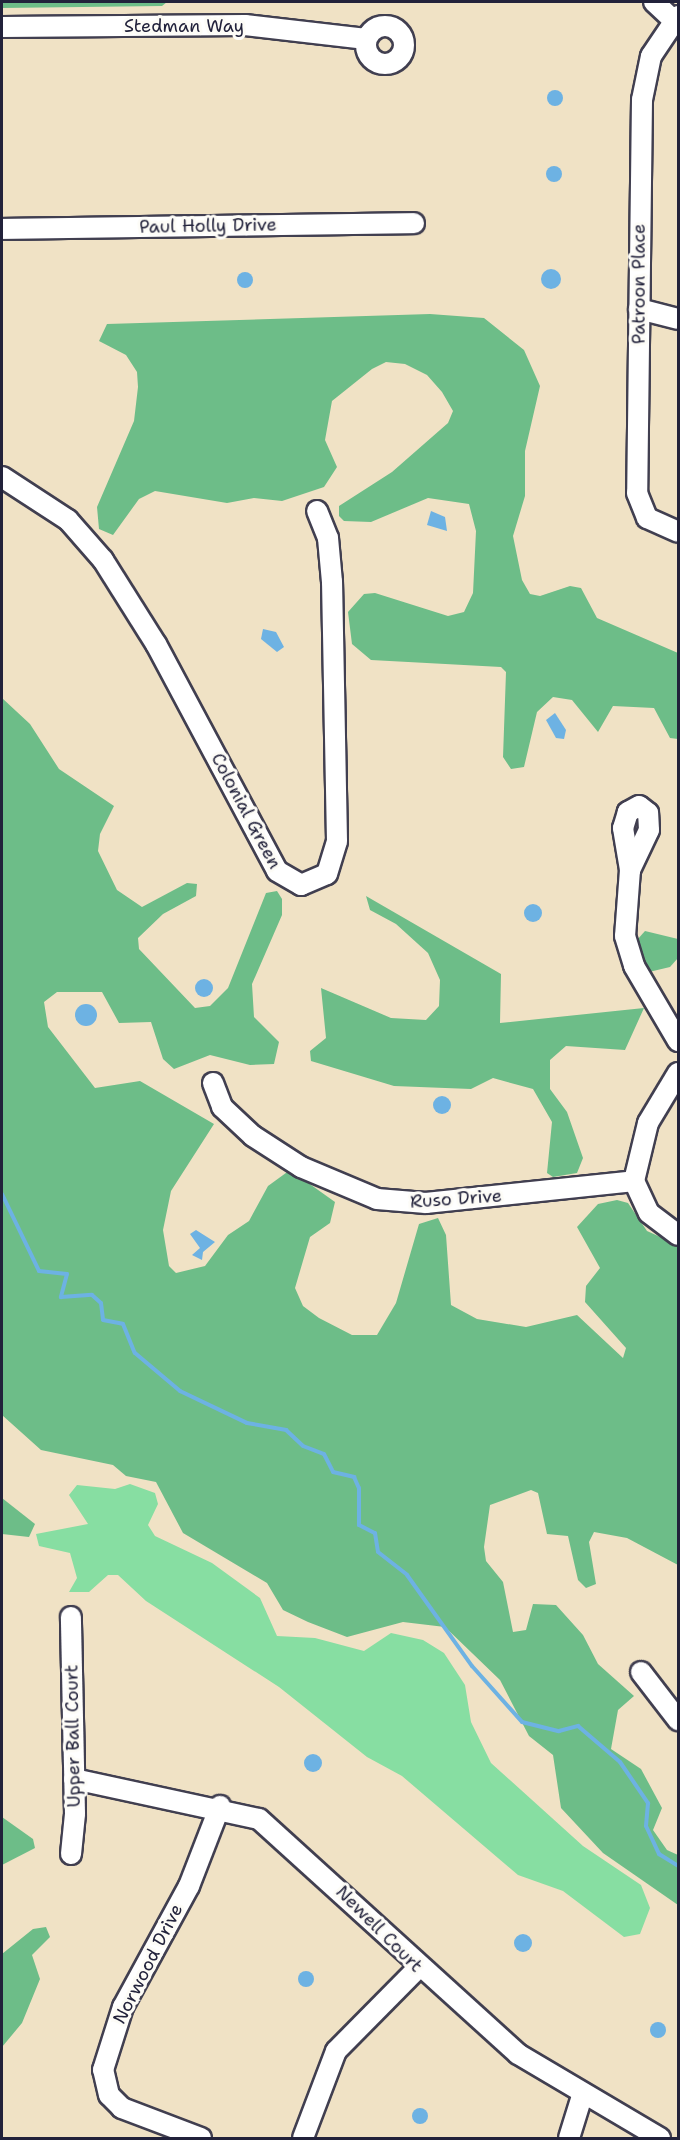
<!DOCTYPE html>
<style>
body{margin:0}
#map{position:relative;width:680px;height:2140px;overflow:hidden;background:#f0e2c5;font-family:"Shantell Sans",sans-serif}
div>[style]{position:absolute}
.green>*{inset:0;background:#87dea2}
.forest>*{inset:0;background:#6dbd88}
.water>*{inset:0;background:#6db2e3}
.round{border-radius:50%}
.stream>*{height:4px;margin:-2px;padding:0 2px;transform-origin:2px;border-radius:2px;background:#6db2e3}
.roads{filter:drop-shadow(2px 0 #413f50) drop-shadow(-2px 0 #413f50) drop-shadow(0 2px #413f50) drop-shadow(0 -2px #413f50)}
.minor>*{height:20px;margin:-10px;padding:0 10px;transform-origin:10px;border-radius:10px;background:#fff}
.minor>.ring{margin:-10px;padding:0;box-sizing:content-box;background:none;border:20px solid #fff;border-radius:50%}
span{translate:-50% -50%;white-space:nowrap;text-align:center;line-height:1.15;-webkit-text-stroke:6px #fdfcf7;paint-order:stroke}
.street-label{font-size:18px;color:#22223b}
.frame{position:absolute;inset:0;border:3px solid #22223b;pointer-events:none}
</style>
<div id="map">
<div class="green">
<div style="clip-path:polygon(130px 1484px,155px 1493px,158px 1504px,148px 1525px,155px 1536px,212px 1563px,260px 1598px,277px 1636px,315px 1638px,364px 1651px,391px 1633px,423px 1640px,444px 1653px,465px 1685px,471px 1722px,491px 1763px,583px 1846px,641px 1885px,650px 1908px,640px 1934px,624px 1937px,563px 1891px,518px 1875px,402px 1776px,367px 1757px,279px 1687px,146px 1601px,118px 1575px,108px 1575px,89px 1592px,69px 1592px,77px 1578px,70px 1553px,39px 1546px,36px 1534px,88px 1524px,69px 1495px,77px 1485px,115px 1489px)"></div>
</div>
<div class="forest">
<div style="clip-path:polygon(2px 2px,167px 2px,162px 6px,2px 8px)"></div>
<div style="clip-path:polygon(430px 314px,484px 318px,524px 350px,540px 386px,525px 451px,525px 496px,513px 536px,522px 580px,530px 594px,540px 596px,570px 586px,581px 588px,597px 618px,678px 653px,678px 739px,670px 738px,654px 708px,613px 706px,598px 732px,572px 700px,553px 697px,537px 712px,524px 767px,511px 769px,503px 757px,506px 672px,501px 667px,371px 660px,352px 644px,348px 612px,364px 594px,375px 593px,448px 616px,464px 612px,473px 593px,476px 531px,469px 504px,428px 498px,371px 522px,344px 521px,339px 516px,339px 506px,392px 472px,448px 423px,453px 411px,442px 392px,427px 375px,405px 364px,386px 362px,372px 369px,332px 401px,325px 440px,337px 467px,324px 487px,282px 501px,254px 498px,227px 503px,155px 491px,139px 499px,113px 535px,99px 529px,97px 507px,134px 421px,138px 387px,137px 372px,126px 355px,99px 341px,107px 324px)"></div>
<div style="clip-path:polygon(2px 698px,30px 724px,59px 769px,114px 806px,100px 834px,98px 851px,117px 890px,142px 907px,187px 883px,197px 884px,196px 896px,163px 914px,138px 938px,139px 949px,195px 1008px,210px 1006px,228px 988px,266px 893px,277px 891px,282px 899px,282px 915px,252px 984px,254px 1017px,279px 1042px,274px 1064px,250px 1065px,210px 1055px,174px 1069px,163px 1059px,151px 1022px,119px 1023px,102px 992px,57px 992px,44px 1002px,48px 1027px,95px 1088px,140px 1081px,214px 1124px,171px 1191px,163px 1230px,169px 1266px,176px 1273px,205px 1266px,228px 1235px,249px 1221px,268px 1186px,290px 1170px,335px 1202px,330px 1223px,310px 1237px,295px 1288px,303px 1306px,319px 1318px,352px 1335px,377px 1335px,396px 1303px,419px 1224px,438px 1218px,446px 1235px,451px 1305px,477px 1319px,526px 1327px,577px 1315px,623px 1358px,626px 1348px,585px 1302px,586px 1286px,600px 1268px,577px 1227px,598px 1204px,617px 1200px,628px 1203px,647px 1231px,678px 1245px,678px 1565px,627px 1538px,594px 1532px,589px 1542px,596px 1584px,586px 1588px,578px 1580px,568px 1536px,547px 1534px,538px 1493px,531px 1490px,490px 1505px,484px 1547px,486px 1561px,503px 1582px,513px 1632px,526px 1630px,533px 1604px,556px 1605px,583px 1635px,598px 1664px,634px 1696px,618px 1710px,611px 1749px,641px 1769px,662px 1808px,653px 1830px,667px 1850px,678px 1855px,678px 1905px,603px 1853px,561px 1808px,553px 1755px,529px 1736px,500px 1680px,445px 1627px,403px 1622px,347px 1637px,308px 1622px,283px 1610px,267px 1583px,183px 1533px,156px 1482px,126px 1476px,113px 1465px,41px 1450px,2px 1415px)"></div>
<div style="clip-path:polygon(366px 896px,501px 974px,500px 1023px,644px 1008px,625px 1050px,566px 1046px,550px 1060px,550px 1089px,567px 1112px,583px 1158px,577px 1173px,553px 1177px,547px 1173px,552px 1122px,533px 1089px,493px 1078px,471px 1089px,394px 1086px,311px 1061px,310px 1051px,326px 1038px,321px 988px,391px 1018px,426px 1020px,439px 1006px,440px 980px,428px 953px,396px 924px,370px 910px)"></div>
<div style="clip-path:polygon(645px 931px,678px 939px,678px 958px,670px 967px,649px 972px,637px 940px)"></div>
<div style="clip-path:polygon(2px 1498px,35px 1524px,29px 1537px,2px 1534px)"></div>
<div style="clip-path:polygon(2px 1817px,33px 1839px,35px 1848px,2px 1865px)"></div>
<div style="clip-path:polygon(46px 1927px,50px 1937px,32px 1955px,40px 1979px,22px 2023px,2px 2047px,2px 1954px,33px 1929px)"></div>
</div>
<div class="water">
<div class="round" style="left:547px;top:90px;width:16px;height:16px"></div>
<div class="round" style="left:546px;top:166px;width:16px;height:16px"></div>
<div class="round" style="left:541px;top:269px;width:20px;height:20px"></div>
<div class="round" style="left:237px;top:272px;width:16px;height:16px"></div>
<div style="clip-path:polygon(431px 511px,445px 517px,447px 531px,427px 525px)"></div>
<div style="clip-path:polygon(263px 629px,276px 632px,284px 647px,277px 652px,261px 639px)"></div>
<div style="clip-path:polygon(555px 713px,566px 730px,564px 739px,556px 738px,546px 720px)"></div>
<div class="round" style="left:524px;top:904px;width:18px;height:18px"></div>
<div class="round" style="left:195px;top:979px;width:18px;height:18px"></div>
<div class="round" style="left:75px;top:1004px;width:22px;height:22px"></div>
<div class="round" style="left:433px;top:1096px;width:18px;height:18px"></div>
<div style="clip-path:polygon(196px 1230px,215px 1242px,203px 1252px,202px 1260px,192px 1255px,200px 1248px,190px 1234px)"></div>
<div class="round" style="left:304px;top:1754px;width:18px;height:18px"></div>
<div class="round" style="left:514px;top:1934px;width:18px;height:18px"></div>
<div class="round" style="left:298px;top:1971px;width:16px;height:16px"></div>
<div class="round" style="left:650px;top:2022px;width:16px;height:16px"></div>
<div class="round" style="left:412px;top:2108px;width:16px;height:16px"></div>
</div>
<div class="stream">
<div style="left:2px;top:1194px;width:85px;rotate:64.3deg"></div>
<div style="left:39px;top:1271px;width:28px;rotate:6deg"></div>
<div style="left:67px;top:1274px;width:24px;rotate:105deg"></div>
<div style="left:61px;top:1297px;width:31px;rotate:-4deg"></div>
<div style="left:92px;top:1295px;width:12px;rotate:42deg"></div>
<div style="left:101px;top:1303px;width:17px;rotate:83deg"></div>
<div style="left:103px;top:1320px;width:20px;rotate:11deg"></div>
<div style="left:123px;top:1324px;width:31px;rotate:68deg"></div>
<div style="left:135px;top:1353px;width:59px;rotate:40.2deg"></div>
<div style="left:180px;top:1391px;width:74px;rotate:25.5deg"></div>
<div style="left:247px;top:1423px;width:40px;rotate:10deg"></div>
<div style="left:286px;top:1430px;width:23px;rotate:43deg"></div>
<div style="left:303px;top:1446px;width:22px;rotate:21deg"></div>
<div style="left:324px;top:1454px;width:20px;rotate:63deg"></div>
<div style="left:333px;top:1472px;width:22px;rotate:13deg"></div>
<div style="left:354px;top:1477px;width:12px;rotate:66deg"></div>
<div style="left:359px;top:1488px;width:37px;rotate:90deg"></div>
<div style="left:359px;top:1525px;width:18px;rotate:27deg"></div>
<div style="left:375px;top:1533px;width:19px;rotate:81deg"></div>
<div style="left:378px;top:1552px;width:37px;rotate:38deg"></div>
<div style="left:407px;top:1575px;width:112px;rotate:54.5deg"></div>
<div style="left:472px;top:1666px;width:75px;rotate:48.2deg"></div>
<div style="left:522px;top:1722px;width:38px;rotate:14deg"></div>
<div style="left:559px;top:1731px;width:20px;rotate:-15deg"></div>
<div style="left:578px;top:1726px;width:55px;rotate:40.6deg"></div>
<div style="left:620px;top:1762px;width:50px;rotate:55.7deg"></div>
<div style="left:648px;top:1803px;width:23px;rotate:95deg"></div>
<div style="left:646px;top:1826px;width:31px;rotate:65deg"></div>
<div style="left:659px;top:1854px;width:22px;rotate:32deg"></div>
</div>
<div class="roads">
<div class="minor">
<div style="left:654px;top:2px;width:33px;rotate:43deg"></div>
<div style="left:678px;top:16px;width:48px;rotate:124deg"></div>
<div style="left:651px;top:56px;width:45px;rotate:101.6deg"></div>
<div style="left:642px;top:100px;width:393px;rotate:90.7deg"></div>
<div style="left:637px;top:493px;width:27px;rotate:68deg"></div>
<div style="left:647px;top:518px;width:34px;rotate:24deg"></div>
<div class="ring" style="left:366px;top:26px;width:18px;height:18px"></div>
<div style="left:2px;top:27px;width:243px;rotate:-0.5deg"></div>
<div style="left:245px;top:25px;width:122px;rotate:6.6deg"></div>
<div style="left:2px;top:229px;width:412px;rotate:-0.8deg"></div>
<div style="left:639px;top:309px;width:40px;rotate:14.4deg"></div>
<div style="left:2px;top:477px;width:79px;rotate:33.1deg"></div>
<div style="left:68px;top:520px;width:53px;rotate:48.8deg"></div>
<div style="left:103px;top:560px;width:99px;rotate:57.8deg"></div>
<div style="left:156px;top:644px;width:257px;rotate:61.9deg"></div>
<div style="left:277px;top:871px;width:28px;rotate:30deg"></div>
<div style="left:301px;top:885px;width:28px;rotate:-23deg"></div>
<div style="left:327px;top:874px;width:34px;rotate:-73deg"></div>
<div style="left:337px;top:841px;width:259px;rotate:-91.1deg"></div>
<div style="left:332px;top:582px;width:44px;rotate:-95.2deg"></div>
<div style="left:328px;top:538px;width:29px;rotate:-112deg"></div>
<div style="left:630px;top:870px;width:44px;rotate:-64.6deg"></div>
<div style="left:649px;top:830px;width:17px;rotate:-93deg"></div>
<div style="left:648px;top:813px;width:11px;rotate:-142deg"></div>
<div style="left:639px;top:806px;width:13px;rotate:151deg"></div>
<div style="left:628px;top:812px;width:17px;rotate:107deg"></div>
<div style="left:623px;top:828px;width:43px;rotate:80.5deg"></div>
<div style="left:630px;top:870px;width:66px;rotate:94.3deg"></div>
<div style="left:625px;top:936px;width:31px;rotate:73deg"></div>
<div style="left:634px;top:966px;width:87px;rotate:59.6deg"></div>
<div style="left:678px;top:1073px;width:58px;rotate:121deg"></div>
<div style="left:648px;top:1123px;width:60px;rotate:103.6deg"></div>
<div style="left:634px;top:1181px;width:35px;rotate:65deg"></div>
<div style="left:649px;top:1213px;width:36px;rotate:37deg"></div>
<div style="left:213px;top:1083px;width:26px;rotate:69deg"></div>
<div style="left:222px;top:1107px;width:42px;rotate:43.1deg"></div>
<div style="left:253px;top:1136px;width:57px;rotate:32.9deg"></div>
<div style="left:301px;top:1167px;width:82px;rotate:22.8deg"></div>
<div style="left:377px;top:1199px;width:49px;rotate:4.7deg"></div>
<div style="left:426px;top:1203px;width:209px;rotate:-6deg"></div>
<div style="left:641px;top:1672px;width:61px;rotate:52.4deg"></div>
<div style="left:74px;top:1779px;width:189px;rotate:12.2deg"></div>
<div style="left:259px;top:1819px;width:350px;rotate:42.2deg"></div>
<div style="left:518px;top:2054px;width:165px;rotate:30.6deg"></div>
<div style="left:71px;top:1854px;width:40px;rotate:-84.3deg"></div>
<div style="left:75px;top:1814px;width:197px;rotate:-91.2deg"></div>
<div style="left:201px;top:2138px;width:85px;rotate:-159.2deg"></div>
<div style="left:122px;top:2108px;width:18px;rotate:-135deg"></div>
<div style="left:109px;top:2095px;width:26px;rotate:-103deg"></div>
<div style="left:103px;top:2070px;width:66px;rotate:-72.4deg"></div>
<div style="left:123px;top:2007px;width:138px;rotate:-61.4deg"></div>
<div style="left:189px;top:1886px;width:86px;rotate:-68.8deg"></div>
<div style="left:303px;top:2138px;width:93px;rotate:-69.2deg"></div>
<div style="left:336px;top:2051px;width:117px;rotate:-45.3deg"></div>
<div style="left:569px;top:2138px;width:44px;rotate:-72.8deg"></div>
</div>
</div>
<div class="street-label">
<span style="left:184px;top:26px">Stedman Way</span>
<span style="left:208px;top:226px;rotate:-1deg">Paul Holly Drive</span>
<span style="left:639px;top:284px;rotate:-90deg">Patroon Place</span>
<span style="left:246px;top:811px;rotate:62deg">Colonial Green</span>
<span style="left:456px;top:1199px;rotate:-4deg">Ruso Drive</span>
<span style="left:73px;top:1736px;rotate:-91deg">Upper Ball Court</span>
<span style="left:379px;top:1929px;rotate:45deg">Newell Court</span>
<span style="left:148px;top:1964px;rotate:-63deg">Norwood Drive</span>
</div>
<div class="frame"></div>
</div>
